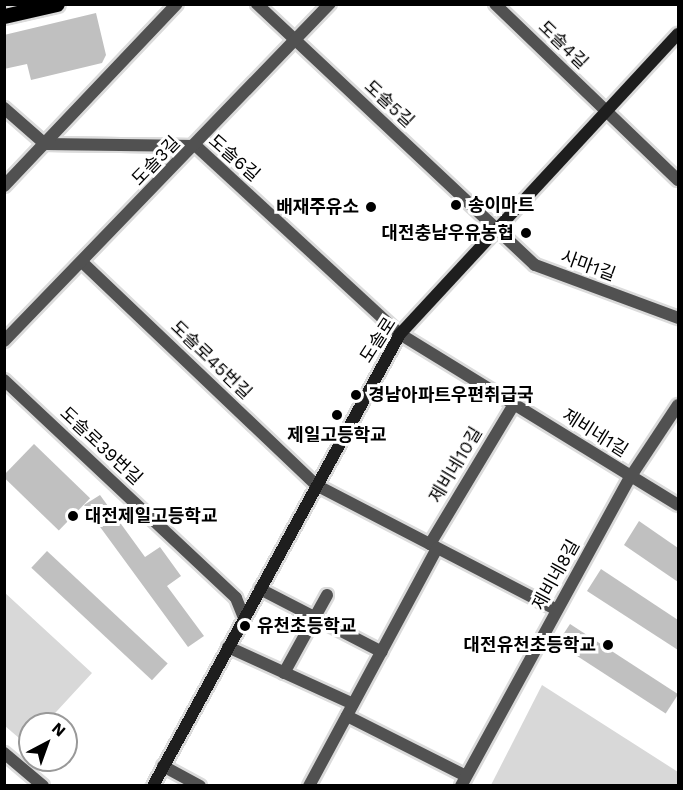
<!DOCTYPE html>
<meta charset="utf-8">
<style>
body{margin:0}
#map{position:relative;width:683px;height:790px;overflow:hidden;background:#fff;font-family:"Work Sans","Noto Sans KR",sans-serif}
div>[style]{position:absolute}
.green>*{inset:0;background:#d8d8d8}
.building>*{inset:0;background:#c0c0c0;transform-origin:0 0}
.roads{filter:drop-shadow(2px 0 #dbdbdb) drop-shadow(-2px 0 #dbdbdb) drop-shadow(0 2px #dbdbdb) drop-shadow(0 -2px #dbdbdb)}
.street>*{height:12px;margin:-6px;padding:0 6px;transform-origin:6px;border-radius:6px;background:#515151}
.secondary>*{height:12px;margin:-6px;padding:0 6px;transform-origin:6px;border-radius:6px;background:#1e1e1e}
.primary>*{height:15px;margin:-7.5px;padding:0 7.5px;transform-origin:7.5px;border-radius:7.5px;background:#000}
.dots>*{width:16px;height:16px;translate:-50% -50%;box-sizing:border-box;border:3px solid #fff;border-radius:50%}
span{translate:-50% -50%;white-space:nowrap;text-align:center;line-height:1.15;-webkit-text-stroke:6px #fff;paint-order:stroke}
.street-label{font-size:18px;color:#000}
.poi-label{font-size:18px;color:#000;font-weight:700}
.left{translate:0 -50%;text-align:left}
.right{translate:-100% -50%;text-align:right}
.frame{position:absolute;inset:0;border:6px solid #000;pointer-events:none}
.north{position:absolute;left:18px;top:712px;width:60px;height:60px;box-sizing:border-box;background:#fff;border:2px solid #999;border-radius:50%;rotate:41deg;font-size:16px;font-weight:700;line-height:24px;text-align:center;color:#000}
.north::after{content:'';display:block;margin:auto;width:21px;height:27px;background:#000;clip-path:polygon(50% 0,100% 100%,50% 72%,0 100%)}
</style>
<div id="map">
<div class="green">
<div style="clip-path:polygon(4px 592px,92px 673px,45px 724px,30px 724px,30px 740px,26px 744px,5px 726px)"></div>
<div style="clip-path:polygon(542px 685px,678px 772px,678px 785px,491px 785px)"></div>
</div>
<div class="building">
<div style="clip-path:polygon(96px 13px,106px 55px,102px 63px,31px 80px,27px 64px,4px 69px,4px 35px)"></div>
<div style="left:34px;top:444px;width:78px;height:45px;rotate:44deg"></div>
<div style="clip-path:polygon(100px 495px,145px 557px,160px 547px,181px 576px,167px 586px,204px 636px,188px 647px,84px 505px)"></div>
<div style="clip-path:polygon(639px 521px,678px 548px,678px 582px,624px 545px)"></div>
<div style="left:47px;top:551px;width:165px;height:23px;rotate:43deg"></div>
<div style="clip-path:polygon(601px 569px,678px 620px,678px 650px,587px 591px)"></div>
<div style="left:570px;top:624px;width:129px;height:23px;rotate:33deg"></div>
</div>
<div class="roads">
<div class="street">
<div style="left:257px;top:4px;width:381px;rotate:43.2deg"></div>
<div style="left:535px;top:265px;width:153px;rotate:20.3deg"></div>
<div style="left:495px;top:4px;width:254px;rotate:43.9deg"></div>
<div style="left:4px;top:108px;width:55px;rotate:41.3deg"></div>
<div style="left:45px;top:144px;width:151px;rotate:0.8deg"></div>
<div style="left:196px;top:146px;width:277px;rotate:42.7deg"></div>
<div style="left:400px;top:334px;width:326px;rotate:31.6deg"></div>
<div style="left:4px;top:186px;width:251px;rotate:-46.5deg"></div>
<div style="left:82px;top:262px;width:323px;rotate:43.6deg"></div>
<div style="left:316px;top:485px;width:271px;rotate:27.4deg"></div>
<div style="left:4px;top:341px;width:469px;rotate:-46deg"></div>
<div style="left:4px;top:380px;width:318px;rotate:43.2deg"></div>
<div style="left:236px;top:598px;width:22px;rotate:68deg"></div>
<div style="left:430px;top:544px;width:163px;rotate:-59deg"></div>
<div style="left:260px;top:589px;width:137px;rotate:27.3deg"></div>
<div style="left:228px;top:647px;width:137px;rotate:24.5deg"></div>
<div style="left:284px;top:673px;width:89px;rotate:-61.1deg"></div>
<div style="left:347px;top:716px;width:133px;rotate:26.8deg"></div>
<div style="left:4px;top:753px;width:51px;rotate:40.2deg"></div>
<div style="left:163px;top:766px;width:42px;rotate:28.4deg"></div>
<div style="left:309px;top:786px;width:270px;rotate:-61.7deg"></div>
<div style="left:461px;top:786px;width:354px;rotate:-61.3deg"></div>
<div style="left:631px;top:476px;width:85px;rotate:-56.5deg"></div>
</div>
<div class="secondary">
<div style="left:153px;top:786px;width:515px;rotate:-61.35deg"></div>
<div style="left:400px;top:334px;width:409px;rotate:-47.2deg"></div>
</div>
<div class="primary">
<div style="left:4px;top:16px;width:54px;rotate:-12.8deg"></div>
</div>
</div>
<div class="dots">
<div style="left:456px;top:205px;background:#000"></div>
<div style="left:371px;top:207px;background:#000"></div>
<div style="left:526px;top:233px;background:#000"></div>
<div style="left:356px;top:395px;background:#000"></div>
<div style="left:337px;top:415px;background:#000"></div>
<div style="left:73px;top:516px;background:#000"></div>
<div style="left:245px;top:626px;background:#000"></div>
<div style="left:608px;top:645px;background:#000"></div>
</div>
<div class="street-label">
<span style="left:563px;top:45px;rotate:44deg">도솔4길</span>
<span style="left:389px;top:104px;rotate:43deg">도솔5길</span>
<span style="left:234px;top:158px;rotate:41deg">도솔6길</span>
<span style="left:156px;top:161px;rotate:-46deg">도솔3길</span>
<span style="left:588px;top:266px;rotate:20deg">사마1길</span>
<span style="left:378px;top:340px;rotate:-57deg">도솔로</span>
<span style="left:211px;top:360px;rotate:44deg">도솔로45번길</span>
<span style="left:595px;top:433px;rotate:32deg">제비네1길</span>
<span style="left:101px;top:446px;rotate:43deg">도솔로39번길</span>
<span style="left:456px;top:465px;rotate:-59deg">제비네10길</span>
<span style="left:556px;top:575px;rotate:-61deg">제비네8길</span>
</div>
<div class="poi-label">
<span class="left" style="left:468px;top:205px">송이마트</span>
<span class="right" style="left:359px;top:207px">배재주유소</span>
<span class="right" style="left:514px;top:233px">대전충남우유농협</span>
<span class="left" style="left:368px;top:395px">경남아파트우편취급국</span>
<span style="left:337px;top:435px">제일고등학교</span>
<span class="left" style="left:85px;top:516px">대전제일고등학교</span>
<span class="left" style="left:257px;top:626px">유천초등학교</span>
<span class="right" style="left:596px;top:645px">대전유천초등학교</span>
</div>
<div class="frame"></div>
<div class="north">N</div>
</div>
